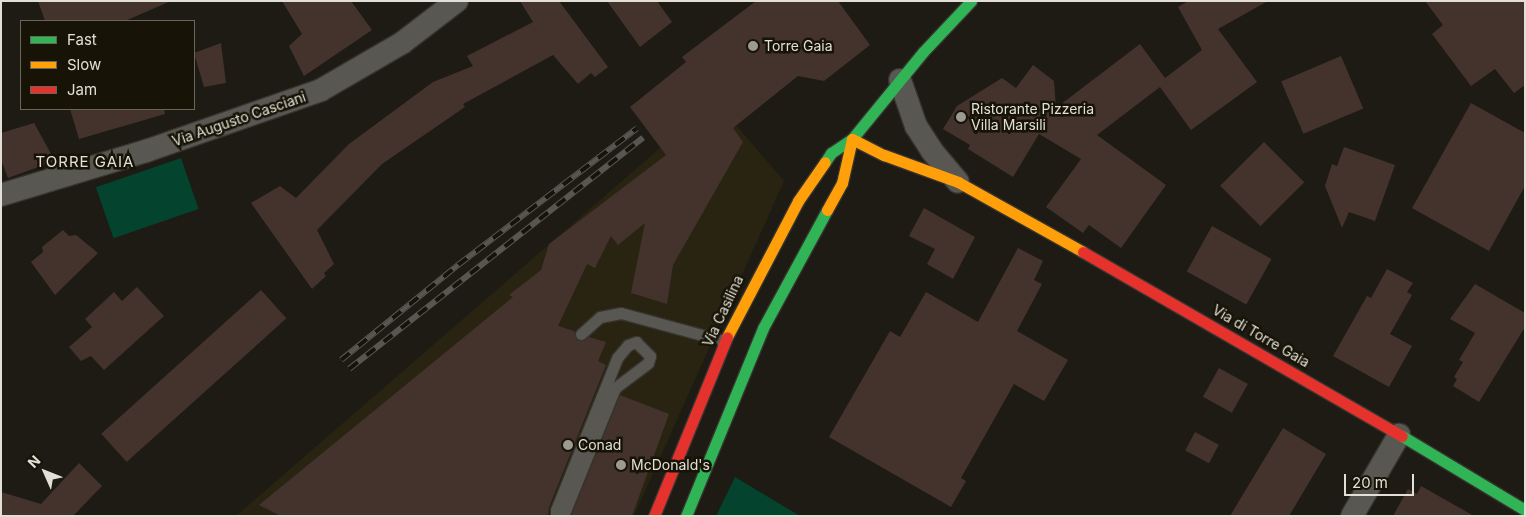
<!DOCTYPE html>
<style>
body{margin:0}
#map{position:relative;width:1526px;height:517px;overflow:hidden;background:#1d1b14;font-family:Inter,sans-serif}
div>[style]{position:absolute}
.built>*{inset:0;background:#282411}
.green>*{inset:0;background:#04432d;transform-origin:0 0}
.building>*{inset:0;background:#44332d;transform-origin:0 0}
.roads{filter:drop-shadow(1px 0 #373430) drop-shadow(-1px 0 #373430) drop-shadow(0 1px #373430) drop-shadow(0 -1px #373430)}
.lane>*{height:11px;margin:-5.5px;padding:0 5.5px;transform-origin:5.5px;border-radius:5.5px;background:#595752}
.street>*{height:22px;margin:-11px;padding:0 11px;transform-origin:11px;border-radius:11px;background:#595752}
.fast>*{height:11px;margin:-5.5px;padding:0 5.5px;transform-origin:5.5px;border-radius:5.5px;background:#30b455}
.slow>*{height:11px;margin:-5.5px;padding:0 5.5px;transform-origin:5.5px;border-radius:5.5px;background:#ff9f0a}
.jam>*{height:11px;margin:-5.5px;padding:0 5.5px;transform-origin:5.5px;border-radius:5.5px;background:#e5322d}
.rail>*{height:5.5px;margin-top:-2.75px;transform-origin:0;background:repeating-linear-gradient(90deg,#171407 0 11px,#585650 0 22px);box-sizing:border-box;border-block:1px solid #585650}
.dots>*{width:14px;height:14px;translate:-50% -50%;box-sizing:border-box;border:2px solid #171407;border-radius:50%}
span{translate:-50% -50%;white-space:nowrap;text-align:center;line-height:1.15;-webkit-text-stroke:5px #171407;paint-order:stroke}
.poi-label{font-size:14px;color:#e2dfd7}
.left{translate:0 -50%;text-align:left}
.street-label{font-size:14px;color:#e2dfd7}
.neighbourhood-label{font-size:15px;color:#e2dfd7;letter-spacing:1px}
.frame{position:absolute;inset:0;border:2px solid #e2dfd7;pointer-events:none}
.legend{position:absolute;left:20px;top:20px;width:175px;height:90px;box-sizing:border-box;background:#171407;border:1px solid #68655a;margin:0;padding:6px 9px;list-style:none;font-size:15px;color:#e2dfd7}
.legend li{display:flex;align-items:center;gap:10px;height:25px}
.legend b{width:25px;border:1px solid #68655a}
.north{position:absolute;left:20px;top:447px;width:50px;height:50px;-webkit-text-stroke:4px #171407;paint-order:stroke;rotate:314deg;font-size:14px;font-weight:700;line-height:20px;text-align:center;color:#e2dfd7}
.north::after{content:'';display:block;margin:auto;width:18px;height:22px;background:#e2dfd7;clip-path:polygon(50% 0,100% 100%,50% 72%,0 100%)}
.scale{position:absolute;left:1344px;top:474px;width:70px;height:22px;box-sizing:border-box;border:2px solid #e2dfd7;border-top:0;padding-left:6px;font-size:15px;line-height:18px;white-space:nowrap;color:#e2dfd7;-webkit-text-stroke:4px #171407;paint-order:stroke}
</style>
<div id="map">
<div class="built">
<div style="clip-path:polygon(718px 104px,784px 181px,634px 516px,237px 515px,660px 148px)"></div>
</div>
<div class="green">
<div style="left:181px;top:158px;width:54px;height:90px;rotate:71deg"></div>
<div style="clip-path:polygon(735px 477px,800px 516px,716px 516px)"></div>
</div>
<div class="building">
<div style="clip-path:polygon(38px 1px,171px 1px,125px 21px,45px 21px)"></div>
<div style="clip-path:polygon(282px 1px,351px 1px,372px 30px,304px 76px,289px 46px,302px 34px)"></div>
<div style="clip-path:polygon(520px 1px,559px 1px,608px 67px,595px 77px,591px 73px,578px 84px,553px 55px,463px 104px,465px 107px,382px 164px,317px 230px,334px 264px,324px 273px,326px 276px,312px 289px,251px 203px,280px 186px,296px 198px,349px 144px,433px 82px,473px 66px,467px 56px,533px 22px)"></div>
<div style="clip-path:polygon(607px 1px,657px 1px,672px 22px,640px 47px)"></div>
<div style="clip-path:polygon(756px 1px,838px 1px,870px 45px,824px 81px,798px 76px,733px 128px,743px 142px,673px 265px,667px 304px,631px 293px,645px 223px,618px 245px,611px 236px,595px 268px,587px 264px,558px 326px,574px 331px,578px 341px,589px 337px,606px 342px,598px 361px,606px 365px,549px 507px,548px 516px,281px 516px,259px 505px,513px 297px,509px 295px,541px 270px,549px 244px,666px 155px,630px 107px,686px 62px,682px 57px)"></div>
<div style="clip-path:polygon(1188px 1px,1268px 1px,1218px 29px,1257px 82px,1191px 130px,1160px 87px,1097px 135px,1166px 185px,1121px 248px,1089px 225px,1083px 233px,1046px 207px,1081px 159px,1039px 134px,1013px 177px,968px 149px,970px 145px,943px 129px,957px 106px,1002px 78px,1016px 88px,1033px 65px,1054px 81px,1056px 108px,1140px 44px,1165px 78px,1202px 50px,1178px 7px)"></div>
<div style="clip-path:polygon(1425px 1px,1525px 1px,1525px 85px,1514px 93px,1495px 69px,1471px 86px,1432px 34px,1443px 25px)"></div>
<div style="clip-path:polygon(221px 43px,226px 83px,204px 87px,194px 53px)"></div>
<div style="left:1341px;top:56px;width:57px;height:65px;rotate:67deg"></div>
<div style="clip-path:polygon(1471px 103px,1525px 133px,1525px 186px,1489px 251px,1412px 208px)"></div>
<div style="clip-path:polygon(70px 109px,164px 109px,165px 114px,79px 139px)"></div>
<div style="clip-path:polygon(34px 123px,55px 161px,8px 178px,1px 160px,1px 133px)"></div>
<div style="left:1264px;top:142px;width:57px;height:62px;rotate:45deg"></div>
<div style="clip-path:polygon(1344px 147px,1395px 165px,1375px 221px,1349px 212px,1342px 228px,1325px 186px,1332px 164px,1337px 166px)"></div>
<div style="clip-path:polygon(924px 208px,975px 237px,953px 279px,927px 264px,935px 249px,909px 236px)"></div>
<div style="left:1212px;top:226px;width:68px;height:52px;rotate:29deg"></div>
<div style="clip-path:polygon(63px 230px,69px 236px,76px 235px,98px 253px,55px 295px,31px 262px,43px 252px,42px 247px)"></div>
<div style="clip-path:polygon(1018px 248px,1043px 261px,1034px 280px,1042px 284px,1017px 331px,1068px 360px,1044px 401px,1014px 384px,961px 478px,966px 481px,951px 507px,829px 437px,890px 331px,900px 337px,926px 292px,978px 322px)"></div>
<div style="clip-path:polygon(1387px 269px,1413px 283px,1407px 292px,1412px 295px,1390px 334px,1412px 346px,1389px 387px,1333px 356px,1367px 296px,1371px 298px)"></div>
<div style="clip-path:polygon(1475px 284px,1525px 313px,1525px 327px,1479px 402px,1453px 386px,1457px 379px,1454px 377px,1463px 362px,1459px 360px,1475px 333px,1450px 319px)"></div>
<div style="clip-path:polygon(137px 287px,164px 316px,104px 370px,91px 356px,81px 361px,69px 347px,92px 327px,85px 319px,114px 292px,122px 301px)"></div>
<div style="left:261px;top:290px;width:38px;height:215px;rotate:48deg"></div>
<div style="left:1219px;top:368px;width:33px;height:33px;rotate:29deg"></div>
<div style="clip-path:polygon(620px 395px,669px 414px,632px 516px,571px 516px)"></div>
<div style="clip-path:polygon(1283px 428px,1326px 454px,1289px 516px,1230px 516px)"></div>
<div style="left:1195px;top:432px;width:27px;height:21px;rotate:28deg"></div>
<div style="clip-path:polygon(79px 463px,102px 486px,73px 516px,1px 516px,1px 492px,41px 504px)"></div>
<div style="clip-path:polygon(1421px 486px,1474px 516px,1393px 516px,1408px 489px,1417px 494px)"></div>
</div>
<div class="roads">
<div class="lane">
<div style="left:581px;top:334px;width:25px;rotate:-42deg"></div>
<div style="left:600px;top:317px;width:21px;rotate:-11deg"></div>
<div style="left:621px;top:313px;width:107px;rotate:15.2deg"></div>
<div style="left:556px;top:516px;width:6px;rotate:-90deg"></div>
<div style="left:556px;top:510px;width:164px;rotate:-68.1deg"></div>
<div style="left:617px;top:358px;width:17px;rotate:-50deg"></div>
<div style="left:628px;top:345px;width:9px;rotate:-21deg"></div>
<div style="left:636px;top:342px;width:20px;rotate:45deg"></div>
<div style="left:650px;top:356px;width:7px;rotate:106deg"></div>
<div style="left:648px;top:363px;width:41px;rotate:142.9deg"></div>
<div style="left:615px;top:388px;width:138px;rotate:112.1deg"></div>
</div>
<div class="street">
<div style="left:900px;top:80px;width:49px;rotate:70.8deg"></div>
<div style="left:916px;top:126px;width:30px;rotate:57deg"></div>
<div style="left:932px;top:151px;width:40px;rotate:50deg"></div>
<div style="left:1px;top:195px;width:152px;rotate:-16.9deg"></div>
<div style="left:146px;top:151px;width:185px;rotate:-19.2deg"></div>
<div style="left:321px;top:90px;width:94px;rotate:-30.1deg"></div>
<div style="left:402px;top:43px;width:69px;rotate:-37.4deg"></div>
<div style="left:1352px;top:516px;width:94px;rotate:-59.9deg"></div>
</div>
<div class="fast">
<div style="left:825px;top:162px;width:11px;rotate:-56deg"></div>
<div style="left:831px;top:153px;width:25px;rotate:-34deg"></div>
<div style="left:852px;top:139px;width:112px;rotate:-50.8deg"></div>
<div style="left:923px;top:52px;width:70px;rotate:-46.7deg"></div>
<div style="left:1402px;top:436px;width:144px;rotate:31deg"></div>
<div style="left:686px;top:516px;width:203px;rotate:-67.7deg"></div>
<div style="left:763px;top:328px;width:134px;rotate:-61.5deg"></div>
</div>
<div class="slow">
<div style="left:852px;top:139px;width:36px;rotate:27deg"></div>
<div style="left:884px;top:155px;width:79px;rotate:20deg"></div>
<div style="left:958px;top:182px;width:143px;rotate:29.2deg"></div>
<div style="left:827px;top:210px;width:31px;rotate:-61deg"></div>
<div style="left:842px;top:183px;width:45px;rotate:-77.2deg"></div>
<div style="left:727px;top:337px;width:153px;rotate:-62.4deg"></div>
<div style="left:798px;top:201px;width:47px;rotate:-55.3deg"></div>
</div>
<div class="jam">
<div style="left:1083px;top:252px;width:368px;rotate:30deg"></div>
<div style="left:654px;top:516px;width:193px;rotate:-67.8deg"></div>
</div>
</div>
<div class="rail">
<div style="left:341px;top:360px;width:151px;rotate:-39.1deg"></div>
<div style="left:458px;top:265px;width:225px;rotate:-37.4deg"></div>
<div style="left:349px;top:369px;width:374px;rotate:-38.2deg"></div>
</div>
<div class="dots">
<div style="left:753px;top:46px;background:#9d9a93"></div>
<div style="left:961px;top:117px;background:#9d9a93"></div>
<div style="left:568px;top:445px;background:#9d9a93"></div>
<div style="left:621px;top:465px;background:#9d9a93"></div>
</div>
<div class="poi-label">
<span class="left" style="left:764px;top:46px">Torre Gaia</span>
<span class="left" style="left:971px;top:117px">Ristorante Pizzeria<br>Villa Marsili</span>
<span class="left" style="left:578px;top:445px">Conad</span>
<span class="left" style="left:631px;top:465px">McDonald's</span>
</div>
<div class="street-label">
<span style="left:239px;top:119px;rotate:-19deg">Via Augusto Casciani</span>
<span style="left:723px;top:311px;rotate:-65deg">Via Casilina</span>
<span style="left:1261px;top:336px;rotate:30deg">Via di Torre Gaia</span>
</div>
<div class="neighbourhood-label">
<span style="left:85px;top:162px">TORRE GAIA</span>
</div>
<div class="frame"></div>
<ul class="legend">
<li><b style="height:6px;background:#30b455"></b>Fast</li>
<li><b style="height:6px;background:#ff9f0a"></b>Slow</li>
<li><b style="height:6px;background:#e5322d"></b>Jam</li>
</ul>
<div class="north">N</div>
<div class="scale">20 m</div>
</div>
